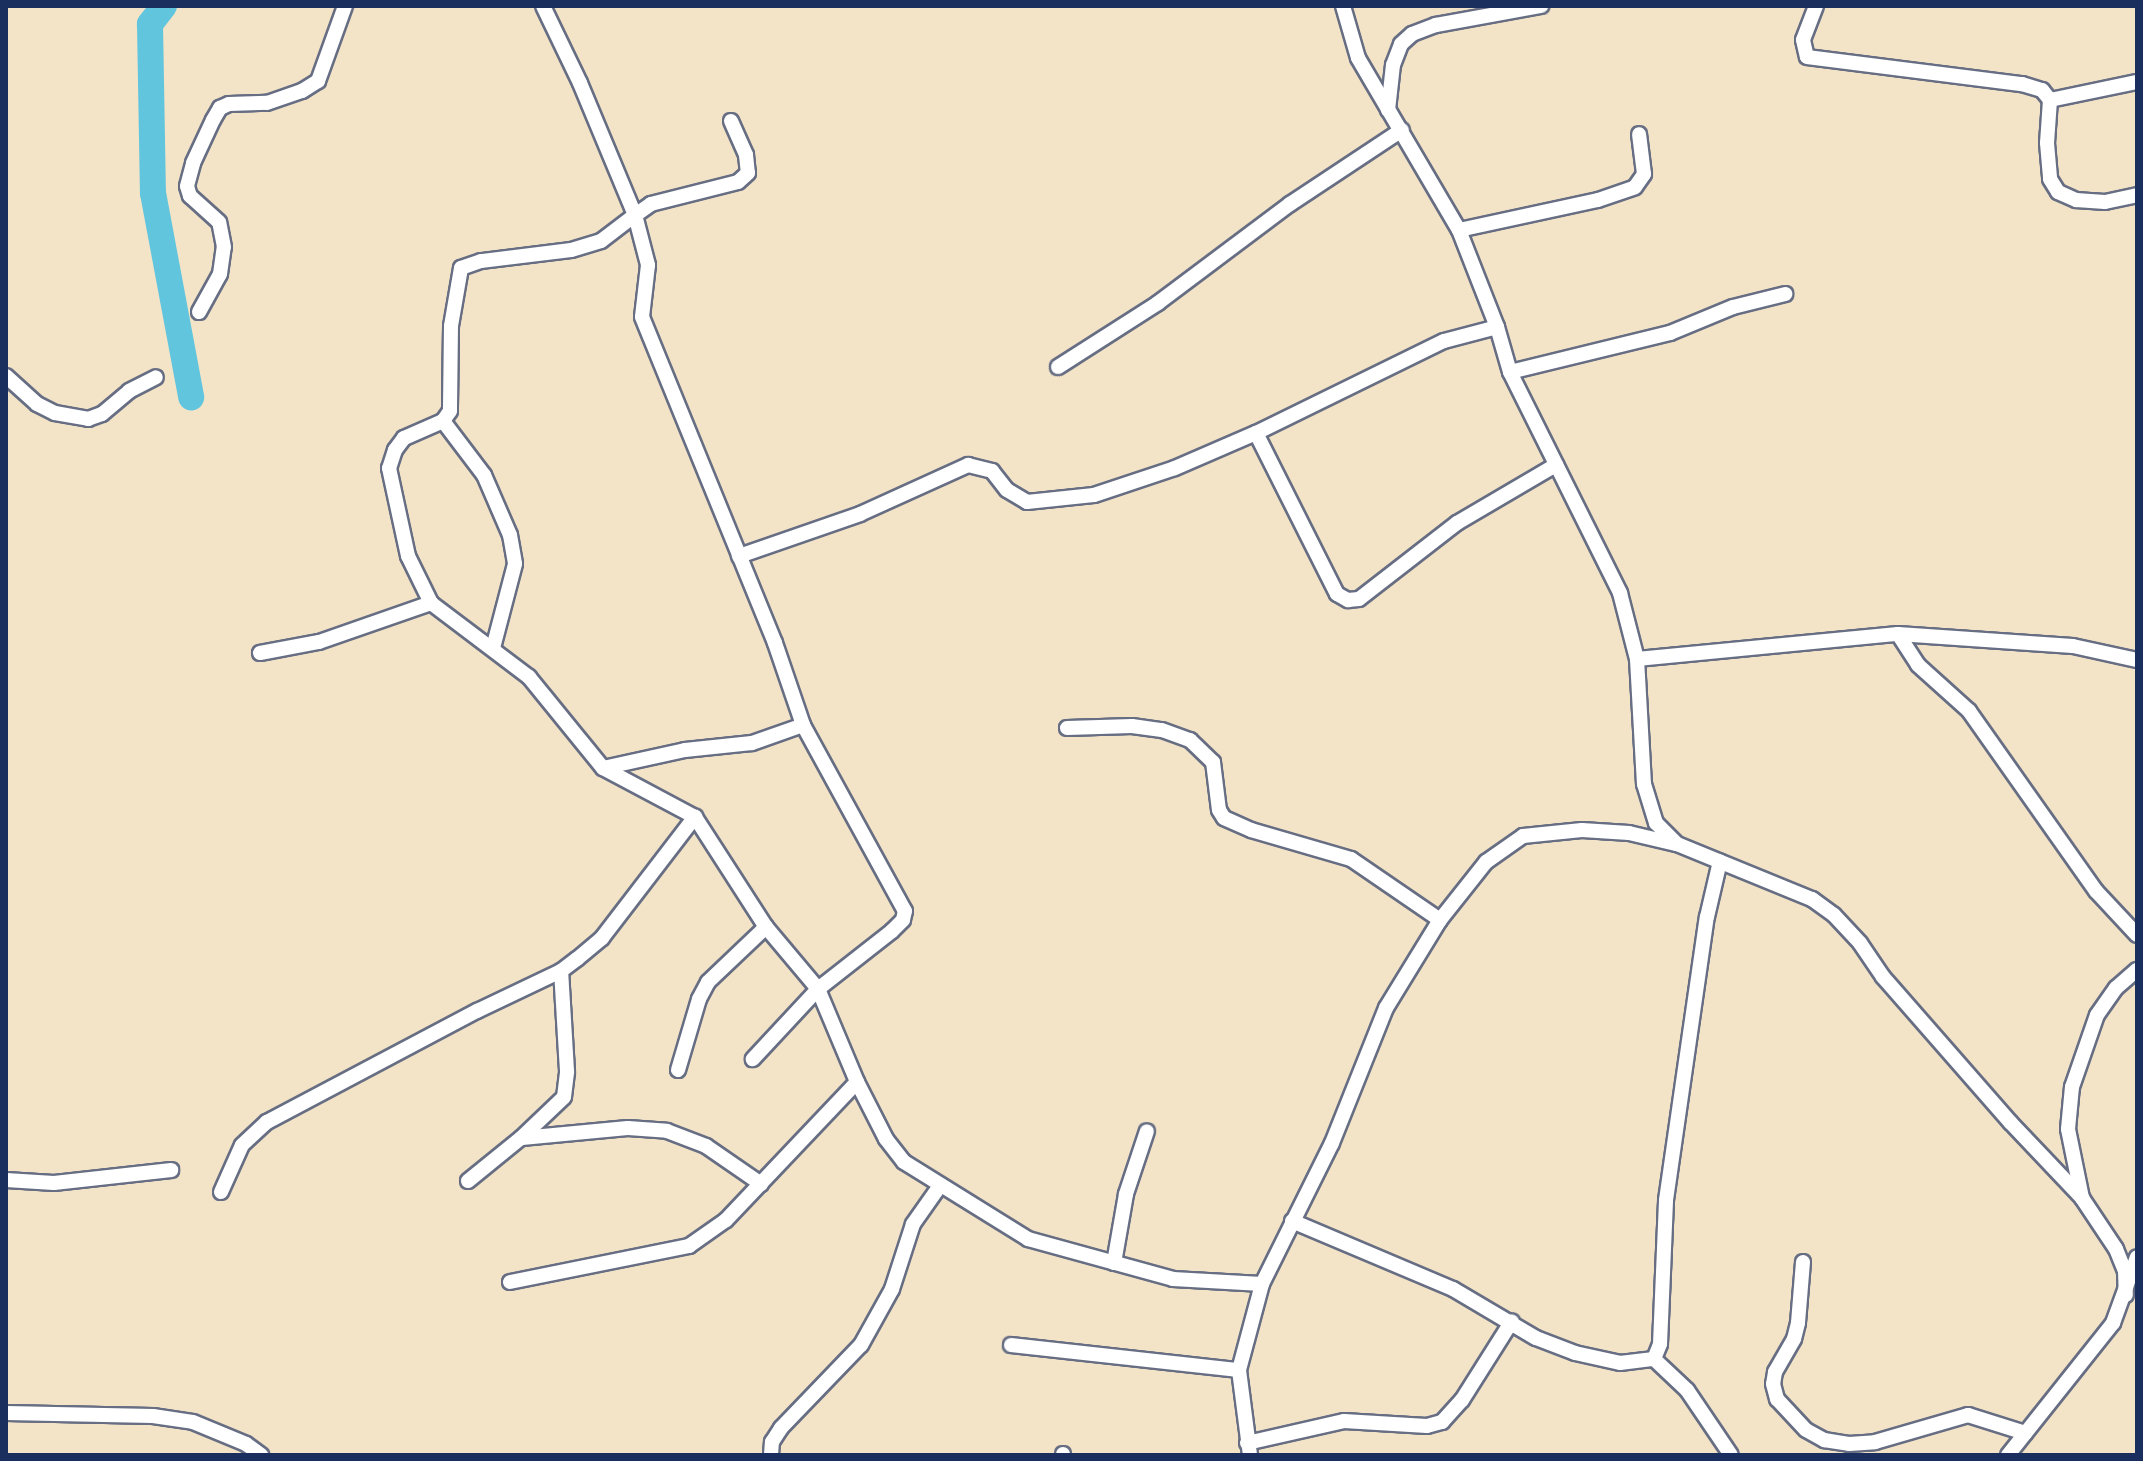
<!DOCTYPE html>
<style>
body{margin:0}
#map{position:relative;width:2143px;height:1461px;overflow:hidden;background:#f3e4c8;font-family:Sriracha,sans-serif}
div>[style]{position:absolute}
.river>*{height:26px;margin:-13px;padding:0 13px;transform-origin:13px;border-radius:13px;background:#61c5de}
.roads{filter:drop-shadow(2px 0 #676e83) drop-shadow(-2px 0 #676e83) drop-shadow(0 2px #676e83) drop-shadow(0 -2px #676e83)}
.street>*{height:14px;margin:-7px;padding:0 7px;transform-origin:7px;border-radius:7px;background:#fff}
span{translate:-50% -50%;white-space:nowrap;text-align:center;line-height:1.15;-webkit-text-stroke:6px #fcf5e5;paint-order:stroke}
.frame{position:absolute;inset:0;border:8px solid #1b2f5e;pointer-events:none}
</style>
<div id="map">
<div class="river">
<div style="left:164px;top:6px;width:23px;rotate:128deg"></div>
<div style="left:150px;top:24px;width:169px;rotate:89deg"></div>
<div style="left:153px;top:193px;width:208px;rotate:79.4deg"></div>
</div>
<div class="roads">
<div class="street">
<div style="left:543px;top:6px;width:85px;rotate:64.3deg"></div>
<div style="left:580px;top:83px;width:143px;rotate:67.4deg"></div>
<div style="left:635px;top:215px;width:43px;rotate:142.6deg"></div>
<div style="left:601px;top:241px;width:31px;rotate:163deg"></div>
<div style="left:571px;top:250px;width:91px;rotate:173deg"></div>
<div style="left:481px;top:261px;width:21px;rotate:161deg"></div>
<div style="left:461px;top:268px;width:59px;rotate:99.8deg"></div>
<div style="left:451px;top:326px;width:85px;rotate:90.7deg"></div>
<div style="left:450px;top:411px;width:12px;rotate:125deg"></div>
<div style="left:443px;top:421px;width:43px;rotate:156.4deg"></div>
<div style="left:404px;top:438px;width:15px;rotate:127deg"></div>
<div style="left:395px;top:450px;width:19px;rotate:108deg"></div>
<div style="left:389px;top:468px;width:90px;rotate:77.8deg"></div>
<div style="left:408px;top:556px;width:52px;rotate:63.9deg"></div>
<div style="left:431px;top:603px;width:123px;rotate:37.1deg"></div>
<div style="left:529px;top:677px;width:117px;rotate:50.9deg"></div>
<div style="left:603px;top:768px;width:104px;rotate:28deg"></div>
<div style="left:695px;top:817px;width:131px;rotate:57.2deg"></div>
<div style="left:766px;top:927px;width:81px;rotate:50deg"></div>
<div style="left:818px;top:989px;width:101px;rotate:67.2deg"></div>
<div style="left:857px;top:1082px;width:64px;rotate:63deg"></div>
<div style="left:886px;top:1139px;width:29px;rotate:52deg"></div>
<div style="left:904px;top:1162px;width:146px;rotate:31.8deg"></div>
<div style="left:1028px;top:1239px;width:150px;rotate:15.4deg"></div>
<div style="left:1173px;top:1279px;width:89px;rotate:3.2deg"></div>
<div style="left:1343px;top:6px;width:54px;rotate:73.9deg"></div>
<div style="left:1358px;top:58px;width:199px;rotate:59.6deg"></div>
<div style="left:1459px;top:230px;width:104px;rotate:68.6deg"></div>
<div style="left:1497px;top:327px;width:47px;rotate:73.9deg"></div>
<div style="left:1510px;top:372px;width:247px;rotate:63.5deg"></div>
<div style="left:1620px;top:593px;width:68px;rotate:75.6deg"></div>
<div style="left:1637px;top:659px;width:125px;rotate:86.8deg"></div>
<div style="left:1644px;top:784px;width:41px;rotate:72.9deg"></div>
<div style="left:1656px;top:823px;width:30px;rotate:45deg"></div>
<div style="left:1677px;top:844px;width:146px;rotate:22.2deg"></div>
<div style="left:1812px;top:899px;width:27px;rotate:36deg"></div>
<div style="left:1834px;top:915px;width:38px;rotate:47deg"></div>
<div style="left:1860px;top:943px;width:41px;rotate:55.9deg"></div>
<div style="left:1883px;top:977px;width:193px;rotate:48.8deg"></div>
<div style="left:2010px;top:1122px;width:105px;rotate:46.5deg"></div>
<div style="left:2082px;top:1198px;width:61px;rotate:56.3deg"></div>
<div style="left:2116px;top:1249px;width:24px;rotate:68deg"></div>
<div style="left:2125px;top:1271px;width:24px;rotate:88deg"></div>
<div style="left:1816px;top:6px;width:36px;rotate:111deg"></div>
<div style="left:1803px;top:40px;width:17px;rotate:77deg"></div>
<div style="left:1807px;top:57px;width:217px;rotate:7.2deg"></div>
<div style="left:2022px;top:84px;width:21px;rotate:17deg"></div>
<div style="left:2042px;top:90px;width:13px;rotate:51deg"></div>
<div style="left:2050px;top:100px;width:43px;rotate:94deg"></div>
<div style="left:2047px;top:143px;width:36px;rotate:85deg"></div>
<div style="left:2050px;top:179px;width:15px;rotate:58deg"></div>
<div style="left:2058px;top:192px;width:20px;rotate:24deg"></div>
<div style="left:2076px;top:200px;width:29px;rotate:4deg"></div>
<div style="left:2105px;top:202px;width:33px;rotate:-12deg"></div>
<div style="left:2050px;top:100px;width:89px;rotate:-11.7deg"></div>
<div style="left:1388px;top:110px;width:45px;rotate:-83.7deg"></div>
<div style="left:1393px;top:65px;width:22px;rotate:-69deg"></div>
<div style="left:1401px;top:44px;width:15px;rotate:-42deg"></div>
<div style="left:1412px;top:34px;width:26px;rotate:-21deg"></div>
<div style="left:1436px;top:25px;width:107px;rotate:-10.3deg"></div>
<div style="left:731px;top:121px;width:37px;rotate:66deg"></div>
<div style="left:746px;top:155px;width:18px;rotate:84deg"></div>
<div style="left:748px;top:173px;width:13px;rotate:138deg"></div>
<div style="left:738px;top:182px;width:90px;rotate:165.8deg"></div>
<div style="left:651px;top:204px;width:19px;rotate:145deg"></div>
<div style="left:635px;top:215px;width:52px;rotate:75.4deg"></div>
<div style="left:648px;top:265px;width:52px;rotate:96.6deg"></div>
<div style="left:642px;top:317px;width:352px;rotate:67.8deg"></div>
<div style="left:775px;top:643px;width:87px;rotate:71.1deg"></div>
<div style="left:803px;top:725px;width:212px;rotate:61.3deg"></div>
<div style="left:905px;top:911px;width:9px;rotate:103deg"></div>
<div style="left:903px;top:920px;width:16px;rotate:135deg"></div>
<div style="left:892px;top:931px;width:94px;rotate:141.9deg"></div>
<div style="left:818px;top:989px;width:96px;rotate:132.9deg"></div>
<div style="left:1459px;top:230px;width:142px;rotate:-12.2deg"></div>
<div style="left:1598px;top:200px;width:39px;rotate:-19deg"></div>
<div style="left:1635px;top:187px;width:16px;rotate:-55deg"></div>
<div style="left:1644px;top:174px;width:40px;rotate:-97.1deg"></div>
<div style="left:199px;top:312px;width:43px;rotate:-61.1deg"></div>
<div style="left:220px;top:274px;width:27px;rotate:-82deg"></div>
<div style="left:224px;top:247px;width:25px;rotate:-101deg"></div>
<div style="left:219px;top:222px;width:39px;rotate:-138deg"></div>
<div style="left:190px;top:196px;width:10px;rotate:-107deg"></div>
<div style="left:187px;top:186px;width:24px;rotate:-75deg"></div>
<div style="left:193px;top:163px;width:47px;rotate:-65.1deg"></div>
<div style="left:213px;top:120px;width:14px;rotate:-60deg"></div>
<div style="left:220px;top:108px;width:10px;rotate:-24deg"></div>
<div style="left:229px;top:104px;width:38px;rotate:-2deg"></div>
<div style="left:267px;top:103px;width:37px;rotate:-19deg"></div>
<div style="left:302px;top:91px;width:19px;rotate:-32deg"></div>
<div style="left:318px;top:81px;width:80px;rotate:-70.2deg"></div>
<div style="left:1058px;top:367px;width:119px;rotate:-32.6deg"></div>
<div style="left:1158px;top:303px;width:165px;rotate:-36.9deg"></div>
<div style="left:1290px;top:204px;width:134px;rotate:-33.5deg"></div>
<div style="left:1510px;top:372px;width:165px;rotate:-13.7deg"></div>
<div style="left:1670px;top:333px;width:68px;rotate:-22.4deg"></div>
<div style="left:1733px;top:307px;width:54px;rotate:-14deg"></div>
<div style="left:6px;top:376px;width:42px;rotate:42.1deg"></div>
<div style="left:37px;top:404px;width:20px;rotate:27deg"></div>
<div style="left:55px;top:413px;width:34px;rotate:10deg"></div>
<div style="left:88px;top:419px;width:15px;rotate:-20deg"></div>
<div style="left:102px;top:414px;width:35px;rotate:-40deg"></div>
<div style="left:129px;top:391px;width:30px;rotate:-27deg"></div>
<div style="left:443px;top:421px;width:68px;rotate:52.8deg"></div>
<div style="left:484px;top:475px;width:65px;rotate:66.6deg"></div>
<div style="left:510px;top:535px;width:29px;rotate:80deg"></div>
<div style="left:515px;top:564px;width:87px;rotate:104.7deg"></div>
<div style="left:1256px;top:433px;width:180px;rotate:63.3deg"></div>
<div style="left:1337px;top:594px;width:13px;rotate:29deg"></div>
<div style="left:1348px;top:600px;width:11px;rotate:-5deg"></div>
<div style="left:1359px;top:599px;width:124px;rotate:-37.8deg"></div>
<div style="left:1457px;top:523px;width:115px;rotate:-30.4deg"></div>
<div style="left:739px;top:556px;width:128px;rotate:-19.1deg"></div>
<div style="left:860px;top:514px;width:119px;rotate:-24.4deg"></div>
<div style="left:968px;top:465px;width:25px;rotate:14deg"></div>
<div style="left:992px;top:471px;width:24px;rotate:52deg"></div>
<div style="left:1007px;top:490px;width:23px;rotate:31deg"></div>
<div style="left:1027px;top:502px;width:67px;rotate:-6deg"></div>
<div style="left:1094px;top:495px;width:85px;rotate:-18.4deg"></div>
<div style="left:1175px;top:468px;width:88px;rotate:-23.4deg"></div>
<div style="left:1256px;top:433px;width:209px;rotate:-26.1deg"></div>
<div style="left:1444px;top:341px;width:55px;rotate:-14.8deg"></div>
<div style="left:1898px;top:634px;width:37px;rotate:57deg"></div>
<div style="left:1918px;top:665px;width:69px;rotate:42deg"></div>
<div style="left:1969px;top:711px;width:220px;rotate:54.8deg"></div>
<div style="left:2096px;top:891px;width:60px;rotate:47deg"></div>
<div style="left:260px;top:653px;width:60px;rotate:-10.6deg"></div>
<div style="left:319px;top:642px;width:119px;rotate:-19.2deg"></div>
<div style="left:1637px;top:659px;width:262px;rotate:-5.5deg"></div>
<div style="left:1898px;top:634px;width:175px;rotate:3.9deg"></div>
<div style="left:2073px;top:646px;width:66px;rotate:12.3deg"></div>
<div style="left:1067px;top:728px;width:65px;rotate:-1.8deg"></div>
<div style="left:1132px;top:726px;width:30px;rotate:8deg"></div>
<div style="left:1162px;top:730px;width:30px;rotate:20deg"></div>
<div style="left:1190px;top:740px;width:32px;rotate:44deg"></div>
<div style="left:1213px;top:762px;width:48px;rotate:82.9deg"></div>
<div style="left:1219px;top:810px;width:9px;rotate:58deg"></div>
<div style="left:1224px;top:818px;width:30px;rotate:24deg"></div>
<div style="left:1251px;top:830px;width:104px;rotate:16.2deg"></div>
<div style="left:1351px;top:859px;width:108px;rotate:34.4deg"></div>
<div style="left:603px;top:768px;width:84px;rotate:-12.4deg"></div>
<div style="left:685px;top:750px;width:67px;rotate:-6deg"></div>
<div style="left:752px;top:743px;width:54px;rotate:-19.4deg"></div>
<div style="left:678px;top:1070px;width:74px;rotate:-73.5deg"></div>
<div style="left:699px;top:999px;width:19px;rotate:-62deg"></div>
<div style="left:708px;top:982px;width:80px;rotate:-43.5deg"></div>
<div style="left:522px;top:1138px;width:106px;rotate:-5.4deg"></div>
<div style="left:628px;top:1128px;width:39px;rotate:4deg"></div>
<div style="left:667px;top:1131px;width:42px;rotate:21deg"></div>
<div style="left:706px;top:1146px;width:67px;rotate:34.6deg"></div>
<div style="left:6px;top:1180px;width:48px;rotate:3.6deg"></div>
<div style="left:54px;top:1183px;width:118px;rotate:-6.3deg"></div>
<div style="left:468px;top:1181px;width:68px;rotate:-39.1deg"></div>
<div style="left:521px;top:1138px;width:59px;rotate:-43.6deg"></div>
<div style="left:564px;top:1097px;width:26px;rotate:-83deg"></div>
<div style="left:567px;top:1071px;width:100px;rotate:-93.4deg"></div>
<div style="left:221px;top:1192px;width:51px;rotate:-65.9deg"></div>
<div style="left:242px;top:1145px;width:34px;rotate:-43deg"></div>
<div style="left:267px;top:1122px;width:238px;rotate:-27.9deg"></div>
<div style="left:477px;top:1011px;width:93px;rotate:-25.5deg"></div>
<div style="left:561px;top:971px;width:20px;rotate:-37deg"></div>
<div style="left:577px;top:959px;width:33px;rotate:-40deg"></div>
<div style="left:602px;top:938px;width:153px;rotate:-52.5deg"></div>
<div style="left:2082px;top:1198px;width:70px;rotate:-101.5deg"></div>
<div style="left:2068px;top:1129px;width:42px;rotate:-84.6deg"></div>
<div style="left:2072px;top:1087px;width:76px;rotate:-70.9deg"></div>
<div style="left:2097px;top:1015px;width:33px;rotate:-55deg"></div>
<div style="left:2116px;top:988px;width:28px;rotate:-41deg"></div>
<div style="left:1292px;top:1221px;width:175px;rotate:22.9deg"></div>
<div style="left:1453px;top:1289px;width:96px;rotate:30.6deg"></div>
<div style="left:1536px;top:1338px;width:42px;rotate:21deg"></div>
<div style="left:1575px;top:1353px;width:46px;rotate:12.5deg"></div>
<div style="left:1620px;top:1363px;width:34px;rotate:-7deg"></div>
<div style="left:1654px;top:1359px;width:16px;rotate:-68deg"></div>
<div style="left:1660px;top:1344px;width:144px;rotate:-87.6deg"></div>
<div style="left:1666px;top:1200px;width:286px;rotate:-81.8deg"></div>
<div style="left:1707px;top:917px;width:57px;rotate:-76.9deg"></div>
<div style="left:1803px;top:1262px;width:61px;rotate:94.7deg"></div>
<div style="left:1798px;top:1323px;width:16px;rotate:104deg"></div>
<div style="left:1794px;top:1339px;width:38px;rotate:120deg"></div>
<div style="left:1775px;top:1372px;width:12px;rotate:99deg"></div>
<div style="left:1773px;top:1384px;width:16px;rotate:75deg"></div>
<div style="left:1777px;top:1399px;width:42px;rotate:46.9deg"></div>
<div style="left:1806px;top:1430px;width:21px;rotate:29deg"></div>
<div style="left:1824px;top:1440px;width:25px;rotate:9deg"></div>
<div style="left:1849px;top:1444px;width:26px;rotate:-4deg"></div>
<div style="left:1875px;top:1442px;width:97px;rotate:-16.2deg"></div>
<div style="left:1968px;top:1415px;width:60px;rotate:17.5deg"></div>
<div style="left:1114px;top:1263px;width:70px;rotate:-80.1deg"></div>
<div style="left:1126px;top:1194px;width:66px;rotate:-71.6deg"></div>
<div style="left:510px;top:1282px;width:183px;rotate:-11.4deg"></div>
<div style="left:689px;top:1246px;width:45px;rotate:-35.1deg"></div>
<div style="left:726px;top:1220px;width:190px;rotate:-46.5deg"></div>
<div style="left:1011px;top:1345px;width:229px;rotate:6.3deg"></div>
<div style="left:1654px;top:1359px;width:45px;rotate:43.2deg"></div>
<div style="left:1687px;top:1390px;width:78px;rotate:55.9deg"></div>
<div style="left:6px;top:1413px;width:147px;rotate:1.2deg"></div>
<div style="left:153px;top:1416px;width:40px;rotate:8.5deg"></div>
<div style="left:193px;top:1422px;width:57px;rotate:22.5deg"></div>
<div style="left:246px;top:1444px;width:19px;rotate:36deg"></div>
<div style="left:1247px;top:1443px;width:99px;rotate:-12.8deg"></div>
<div style="left:1344px;top:1421px;width:83px;rotate:3.4deg"></div>
<div style="left:1427px;top:1426px;width:16px;rotate:-15deg"></div>
<div style="left:1442px;top:1422px;width:30px;rotate:-48deg"></div>
<div style="left:1462px;top:1400px;width:93px;rotate:-57.7deg"></div>
<div style="left:1063px;top:1454px;width:1px;rotate:90deg"></div>
<div style="left:771px;top:1455px;width:13px;rotate:-86deg"></div>
<div style="left:772px;top:1442px;width:17px;rotate:-57deg"></div>
<div style="left:781px;top:1428px;width:115px;rotate:-46.1deg"></div>
<div style="left:861px;top:1345px;width:64px;rotate:-61deg"></div>
<div style="left:892px;top:1289px;width:68px;rotate:-72.1deg"></div>
<div style="left:913px;top:1224px;width:45px;rotate:-54.9deg"></div>
<div style="left:1250px;top:1455px;width:86px;rotate:-97.4deg"></div>
<div style="left:1239px;top:1370px;width:89px;rotate:-75deg"></div>
<div style="left:1262px;top:1284px;width:157px;rotate:-63.6deg"></div>
<div style="left:1332px;top:1143px;width:145px;rotate:-68.2deg"></div>
<div style="left:1386px;top:1008px;width:103px;rotate:-58.5deg"></div>
<div style="left:1440px;top:920px;width:74px;rotate:-51.6deg"></div>
<div style="left:1486px;top:862px;width:45px;rotate:-35.1deg"></div>
<div style="left:1523px;top:836px;width:59px;rotate:-5.8deg"></div>
<div style="left:1582px;top:830px;width:47px;rotate:3.7deg"></div>
<div style="left:1629px;top:833px;width:48px;rotate:13.2deg"></div>
<div style="left:2008px;top:1455px;width:169px;rotate:-51.5deg"></div>
<div style="left:2113px;top:1323px;width:70px;rotate:-70deg"></div>
</div>
</div>
<div class="frame"></div>
</div>
